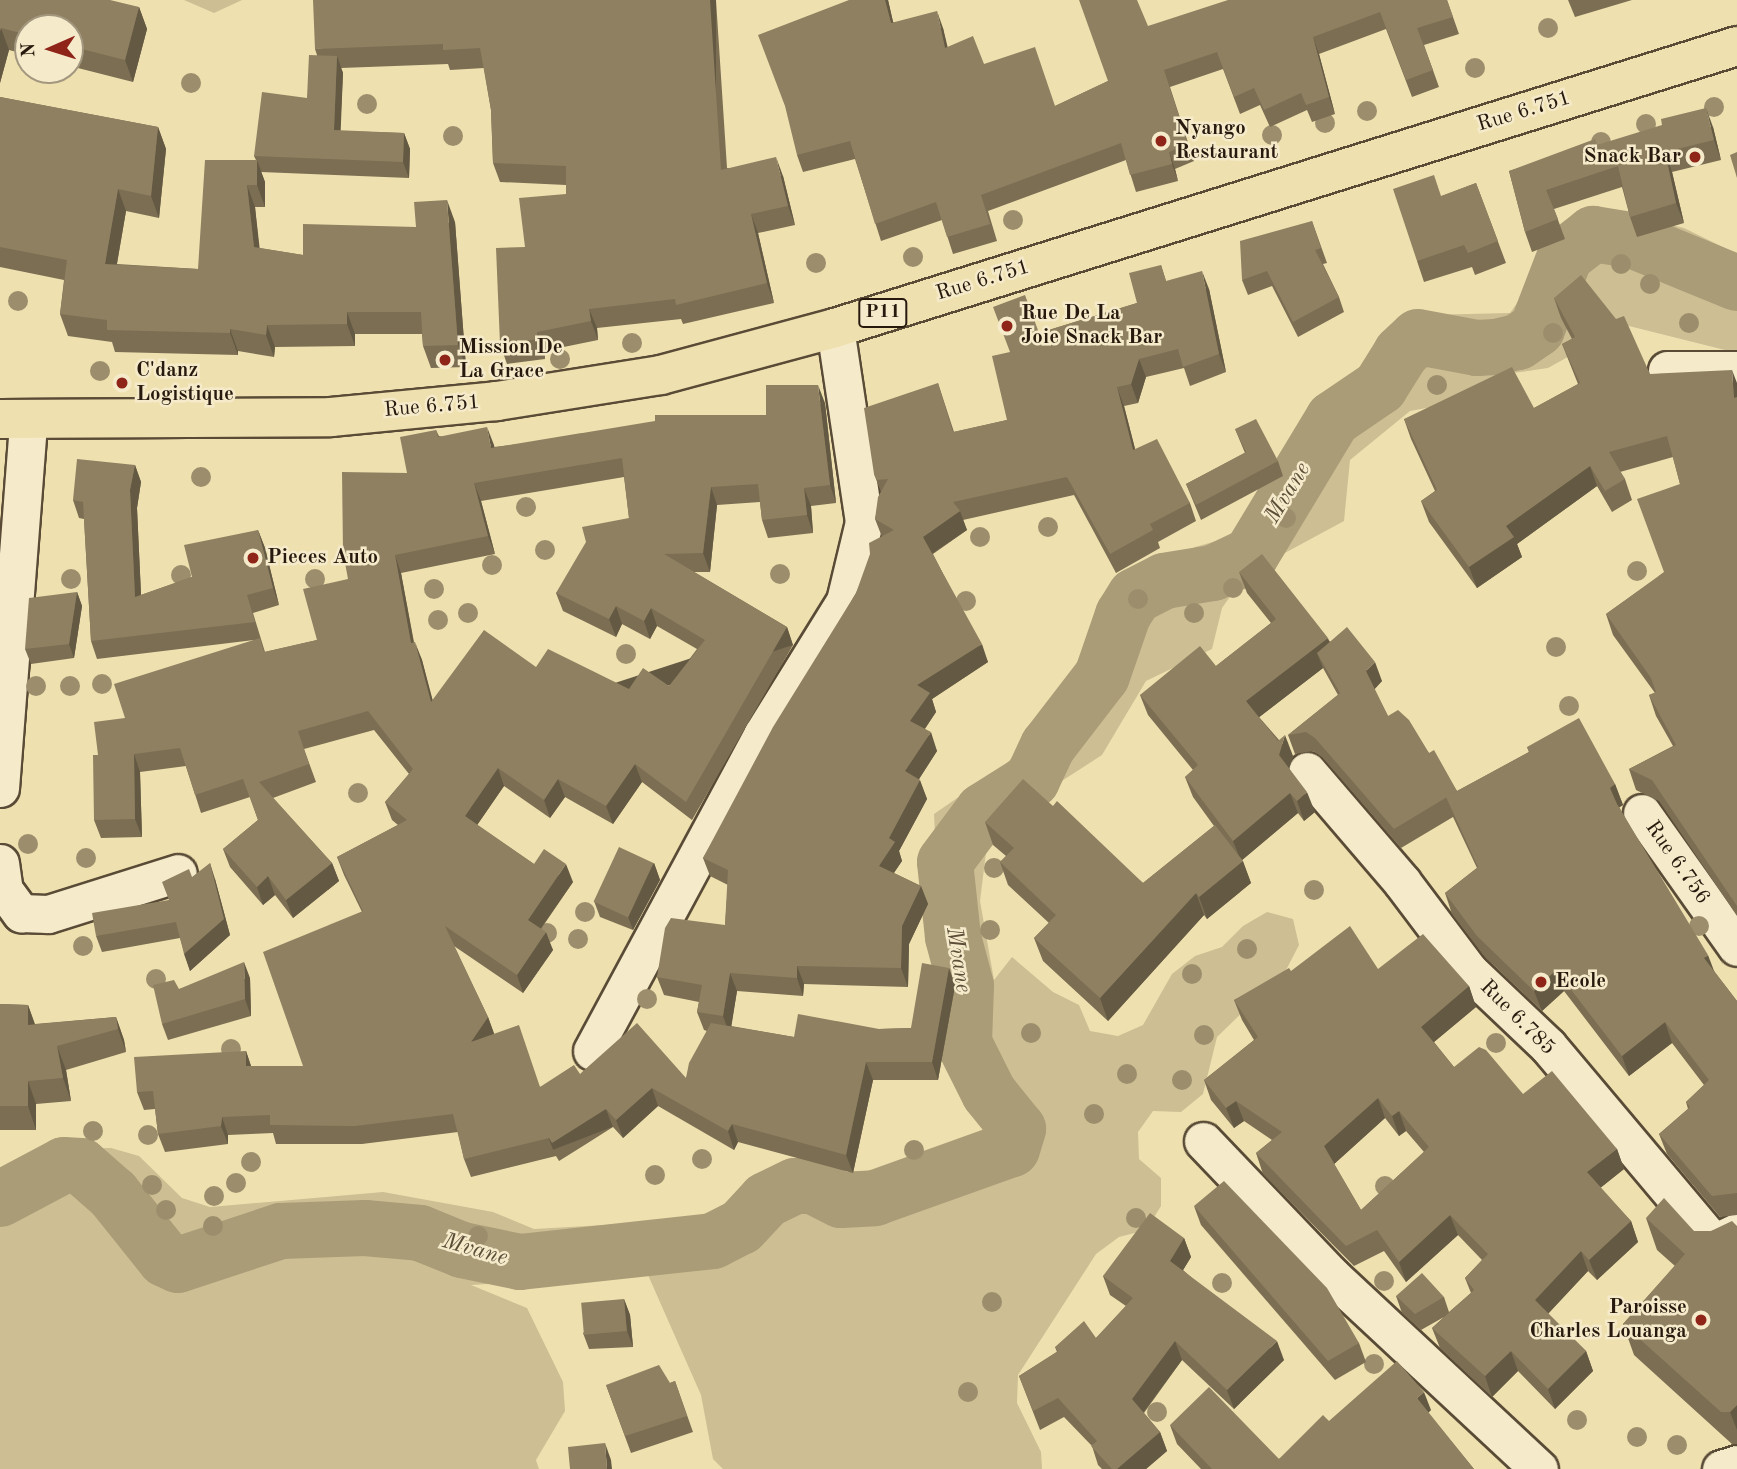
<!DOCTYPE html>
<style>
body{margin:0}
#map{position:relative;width:1737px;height:1469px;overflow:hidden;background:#efe0af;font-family:"Old Standard TT",serif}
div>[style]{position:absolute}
.green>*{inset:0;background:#cdbe93}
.river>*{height:56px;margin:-28px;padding:0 28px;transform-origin:28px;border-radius:28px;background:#ab9c78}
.roads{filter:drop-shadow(2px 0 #594b36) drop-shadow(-2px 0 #594b36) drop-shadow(0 2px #594b36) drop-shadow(0 -2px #594b36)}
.minor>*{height:37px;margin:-18.5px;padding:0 18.5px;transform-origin:18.5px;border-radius:18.5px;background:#f5ebcb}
.primary>*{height:38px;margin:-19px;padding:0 19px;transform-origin:19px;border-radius:19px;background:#efe0af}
.trees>*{width:20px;height:20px;margin:-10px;border-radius:50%;background:#9c8e6c}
.wall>*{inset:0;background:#7b6e53}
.shaded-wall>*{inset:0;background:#645a44;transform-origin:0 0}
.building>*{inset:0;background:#8f8061;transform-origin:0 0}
.dots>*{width:19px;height:19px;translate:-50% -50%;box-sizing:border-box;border:4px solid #f5ebcb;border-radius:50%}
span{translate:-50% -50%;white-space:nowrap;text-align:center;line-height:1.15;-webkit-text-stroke:5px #f5ebcb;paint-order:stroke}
.shield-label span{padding:2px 5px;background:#f5ebcb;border:2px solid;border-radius:5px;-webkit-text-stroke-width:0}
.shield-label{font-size:19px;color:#27190d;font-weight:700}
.street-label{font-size:21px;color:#27190d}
.poi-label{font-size:21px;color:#27190d;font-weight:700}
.left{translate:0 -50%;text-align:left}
.right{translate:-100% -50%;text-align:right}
.water-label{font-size:23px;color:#5c4d38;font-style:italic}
.north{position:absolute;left:14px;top:14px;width:70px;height:70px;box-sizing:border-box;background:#f5ebcb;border:2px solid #a3977f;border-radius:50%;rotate:267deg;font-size:19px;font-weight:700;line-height:28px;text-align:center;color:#27190d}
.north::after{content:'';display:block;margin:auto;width:24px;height:32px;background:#8f2418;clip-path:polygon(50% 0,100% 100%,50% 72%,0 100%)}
</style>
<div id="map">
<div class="green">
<div style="clip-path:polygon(184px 0,242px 0,214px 13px)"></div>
<div style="clip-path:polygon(1625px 214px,1684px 228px,1737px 254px,1737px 353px,1625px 325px,1548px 368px,1513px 373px,1464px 401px,1410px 411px,1350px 460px,1344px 521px,1246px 574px,1222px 608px,1212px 649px,1146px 681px,1102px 755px,989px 828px,980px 901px,994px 980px,1012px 957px,1053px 992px,1079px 1005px,1090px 1031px,1118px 1036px,1143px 1025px,1172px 974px,1195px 956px,1222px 947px,1243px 926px,1267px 912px,1293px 919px,1299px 945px,1286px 970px,1217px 1037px,1203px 1094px,1181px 1112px,1153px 1111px,1138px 1132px,1139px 1159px,1161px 1178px,1161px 1206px,1146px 1230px,1119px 1237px,1096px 1254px,1018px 1375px,1017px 1403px,1041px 1452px,1042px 1469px,723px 1469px,713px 1459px,701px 1395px,648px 1275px,471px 1285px,527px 1308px,563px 1382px,565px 1411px,536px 1460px,539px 1469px,0 1469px,0 1176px,66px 1149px,111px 1148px,139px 1156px,182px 1198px,210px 1207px,383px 1192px,493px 1212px,534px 1229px,711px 1219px,751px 1191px,786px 1177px,806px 1174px,856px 1182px,906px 1167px,939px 1148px,981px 1138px,993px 1129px,971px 1095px,957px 1055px,959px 984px,940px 948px,934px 814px,1005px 765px,1026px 744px,1131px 580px,1195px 547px,1238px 535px,1274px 510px,1320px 409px,1401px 331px,1425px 315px,1510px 313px,1546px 262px,1579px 232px)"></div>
</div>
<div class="river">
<div style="left:0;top:1199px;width:72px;rotate:-28deg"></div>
<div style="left:64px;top:1165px;width:17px;rotate:3deg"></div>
<div style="left:81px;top:1166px;width:43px;rotate:41.2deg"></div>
<div style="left:113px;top:1194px;width:83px;rotate:51.3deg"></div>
<div style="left:165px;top:1259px;width:14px;rotate:25deg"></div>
<div style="left:178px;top:1265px;width:108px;rotate:-18.3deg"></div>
<div style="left:281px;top:1231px;width:84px;rotate:-2deg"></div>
<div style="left:365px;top:1228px;width:55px;rotate:5.2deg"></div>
<div style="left:420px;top:1233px;width:45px;rotate:22deg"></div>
<div style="left:462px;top:1250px;width:59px;rotate:11.7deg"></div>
<div style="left:520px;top:1262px;width:194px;rotate:-6.2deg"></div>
<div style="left:713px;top:1241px;width:31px;rotate:-27deg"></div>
<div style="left:741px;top:1227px;width:37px;rotate:-47deg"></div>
<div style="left:766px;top:1200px;width:32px;rotate:-26deg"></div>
<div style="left:795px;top:1186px;width:18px"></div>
<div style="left:813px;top:1186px;width:31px;rotate:27deg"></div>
<div style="left:841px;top:1200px;width:34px;rotate:-3deg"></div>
<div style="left:875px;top:1198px;width:145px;rotate:-19.7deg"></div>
<div style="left:1012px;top:1149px;width:21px;rotate:-73deg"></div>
<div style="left:1018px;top:1129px;width:46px;rotate:-128.9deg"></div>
<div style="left:989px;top:1093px;width:56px;rotate:-116.6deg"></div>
<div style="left:964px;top:1043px;width:57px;rotate:-88deg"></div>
<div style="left:966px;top:986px;width:51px;rotate:-104.9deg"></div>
<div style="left:953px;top:937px;width:75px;rotate:-96.1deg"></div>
<div style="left:945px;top:862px;width:64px;rotate:-53.3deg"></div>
<div style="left:983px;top:811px;width:58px;rotate:-32.3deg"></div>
<div style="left:1032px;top:780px;width:38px;rotate:-65deg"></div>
<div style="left:1048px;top:746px;width:88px;rotate:-52.4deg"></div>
<div style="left:1102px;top:676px;width:65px;rotate:-71deg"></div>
<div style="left:1123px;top:615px;width:22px;rotate:-58deg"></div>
<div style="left:1135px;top:596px;width:33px;rotate:-27deg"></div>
<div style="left:1164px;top:581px;width:50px;rotate:-9.3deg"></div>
<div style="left:1213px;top:573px;width:42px;rotate:-25.3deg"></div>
<div style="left:1251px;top:555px;width:159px;rotate:-58.9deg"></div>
<div style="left:1333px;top:419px;width:57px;rotate:-34.2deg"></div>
<div style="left:1380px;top:387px;width:40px;rotate:-58deg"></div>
<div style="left:1401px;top:353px;width:23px;rotate:-43deg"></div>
<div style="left:1418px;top:337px;width:60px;rotate:10.6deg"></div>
<div style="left:1477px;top:348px;width:19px;rotate:-3deg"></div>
<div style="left:1496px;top:347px;width:23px;rotate:-13deg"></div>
<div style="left:1518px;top:342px;width:23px;rotate:-34deg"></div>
<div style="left:1537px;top:329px;width:78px;rotate:-69deg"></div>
<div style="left:1565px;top:256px;width:36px;rotate:-38deg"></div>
<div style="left:1593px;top:234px;width:39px;rotate:9deg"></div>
<div style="left:1632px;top:240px;width:113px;rotate:22.3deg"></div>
</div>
<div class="roads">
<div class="minor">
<div style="left:1667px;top:370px;width:70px"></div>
<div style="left:1307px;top:771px;width:146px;rotate:49.4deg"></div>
<div style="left:1402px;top:882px;width:111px;rotate:53deg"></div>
<div style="left:1469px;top:971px;width:109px;rotate:43.5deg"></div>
<div style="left:1548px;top:1046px;width:258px;rotate:49.9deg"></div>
<div style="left:1714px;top:1243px;width:25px;rotate:-26deg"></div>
<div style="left:0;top:788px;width:368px;rotate:-85.6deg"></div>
<div style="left:1642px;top:813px;width:164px;rotate:54.7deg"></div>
<div style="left:0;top:863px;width:27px;rotate:82deg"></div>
<div style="left:4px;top:890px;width:29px;rotate:54deg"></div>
<div style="left:21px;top:913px;width:27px;rotate:2deg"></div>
<div style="left:48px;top:914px;width:136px;rotate:-17.5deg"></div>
<div style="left:592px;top:1051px;width:359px;rotate:-61.7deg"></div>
<div style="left:762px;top:735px;width:158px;rotate:-58.2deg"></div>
<div style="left:845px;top:601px;width:81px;rotate:-76.5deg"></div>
<div style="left:864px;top:522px;width:196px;rotate:-98.5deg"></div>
<div style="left:1203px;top:1141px;width:187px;rotate:46.3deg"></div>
<div style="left:1332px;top:1276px;width:283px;rotate:43deg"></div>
<div style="left:1721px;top:1469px;width:17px;rotate:-17deg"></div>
</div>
<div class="primary">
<div style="left:0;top:419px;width:331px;rotate:-0.3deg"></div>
<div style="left:331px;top:417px;width:167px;rotate:-5.5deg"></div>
<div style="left:497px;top:401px;width:166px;rotate:-9deg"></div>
<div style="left:661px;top:375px;width:180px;rotate:-15.1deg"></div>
<div style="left:835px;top:328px;width:945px;rotate:-17.36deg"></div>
</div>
</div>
<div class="trees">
<div style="left:1548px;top:28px"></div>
<div style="left:1475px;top:68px"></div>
<div style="left:191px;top:83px"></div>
<div style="left:367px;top:104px"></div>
<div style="left:1714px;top:107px"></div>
<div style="left:1367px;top:111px"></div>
<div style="left:1325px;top:123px"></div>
<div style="left:1646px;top:124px"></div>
<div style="left:1272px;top:135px"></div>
<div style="left:453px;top:136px"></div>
<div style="left:1601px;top:142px"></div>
<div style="left:1013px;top:220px"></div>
<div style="left:913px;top:257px"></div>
<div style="left:816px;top:263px"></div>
<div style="left:1621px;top:264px"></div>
<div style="left:1650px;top:284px"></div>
<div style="left:18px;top:301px"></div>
<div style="left:1689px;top:323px"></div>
<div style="left:1553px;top:333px"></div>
<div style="left:632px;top:343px"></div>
<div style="left:560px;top:359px"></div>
<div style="left:100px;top:371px"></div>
<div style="left:1437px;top:385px"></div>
<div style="left:201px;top:477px"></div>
<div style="left:526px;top:507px"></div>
<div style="left:1286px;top:518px"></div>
<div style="left:1048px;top:527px"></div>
<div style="left:980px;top:537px"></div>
<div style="left:545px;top:550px"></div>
<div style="left:492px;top:565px"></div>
<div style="left:1637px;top:571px"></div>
<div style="left:780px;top:574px"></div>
<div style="left:181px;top:575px"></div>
<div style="left:71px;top:579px"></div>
<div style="left:315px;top:579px"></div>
<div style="left:1233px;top:588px"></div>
<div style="left:434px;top:589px"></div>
<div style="left:1138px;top:599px"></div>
<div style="left:966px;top:601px"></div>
<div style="left:468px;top:613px"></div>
<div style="left:1194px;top:613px"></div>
<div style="left:438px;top:620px"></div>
<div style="left:1556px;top:647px"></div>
<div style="left:626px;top:654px"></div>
<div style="left:102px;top:684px"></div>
<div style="left:36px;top:686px"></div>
<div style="left:70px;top:686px"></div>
<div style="left:1569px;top:706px"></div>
<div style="left:358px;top:793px"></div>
<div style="left:28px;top:844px"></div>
<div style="left:86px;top:858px"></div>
<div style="left:994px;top:868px"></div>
<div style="left:1314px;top:890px"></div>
<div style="left:585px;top:912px"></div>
<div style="left:1699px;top:926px"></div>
<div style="left:990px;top:930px"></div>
<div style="left:547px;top:933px"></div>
<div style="left:578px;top:939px"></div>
<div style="left:83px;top:946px"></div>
<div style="left:1247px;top:949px"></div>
<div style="left:1192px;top:974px"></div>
<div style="left:156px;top:979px"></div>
<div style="left:647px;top:999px"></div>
<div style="left:1031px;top:1033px"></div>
<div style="left:1204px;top:1035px"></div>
<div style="left:1496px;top:1043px"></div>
<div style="left:231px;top:1049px"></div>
<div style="left:1127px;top:1074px"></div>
<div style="left:1182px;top:1080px"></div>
<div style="left:1094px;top:1114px"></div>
<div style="left:93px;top:1131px"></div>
<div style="left:148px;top:1135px"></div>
<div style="left:914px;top:1150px"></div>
<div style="left:702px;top:1159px"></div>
<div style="left:251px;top:1162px"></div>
<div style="left:655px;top:1175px"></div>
<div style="left:236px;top:1183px"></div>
<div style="left:152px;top:1185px"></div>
<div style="left:1385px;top:1186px"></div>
<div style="left:214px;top:1196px"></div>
<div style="left:166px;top:1210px"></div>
<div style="left:1136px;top:1218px"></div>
<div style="left:213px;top:1226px"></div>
<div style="left:478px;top:1236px"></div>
<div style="left:1384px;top:1281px"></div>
<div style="left:1222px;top:1283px"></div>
<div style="left:992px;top:1302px"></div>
<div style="left:1374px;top:1364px"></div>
<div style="left:968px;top:1392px"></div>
<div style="left:1157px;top:1412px"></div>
<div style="left:1577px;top:1420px"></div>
<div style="left:1637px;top:1437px"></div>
<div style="left:1677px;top:1445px"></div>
</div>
<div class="wall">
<div style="clip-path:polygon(0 0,139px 7px,147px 29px,133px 82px,70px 66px,70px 28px,28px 28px,28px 55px,9px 50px,0 83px)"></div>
<div style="clip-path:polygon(716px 0,727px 168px,783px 176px,795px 225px,758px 233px,774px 303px,683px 324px,681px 319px,597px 328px,598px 340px,544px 351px,545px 359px,507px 364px,500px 344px,525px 247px,566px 194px,566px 185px,500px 182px,493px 163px,491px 110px,484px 68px,450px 70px,448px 64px,341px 68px,343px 73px,340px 131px,404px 133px,410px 149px,409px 178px,261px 172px,265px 182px,265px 207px,255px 207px,259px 248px,303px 255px,416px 227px,455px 222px,466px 367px,431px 368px,423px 346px,422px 334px,355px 334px,355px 346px,275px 347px,274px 357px,238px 351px,238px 355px,115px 352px,112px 342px,68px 336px,60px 314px,64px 280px,0 267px,0 97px,158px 127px,166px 149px,159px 218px,126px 211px,117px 264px,198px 269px,256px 160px,254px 156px,307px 98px,317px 55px,315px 49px)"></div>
<div style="clip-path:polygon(849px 0,888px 0,893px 22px,943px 28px,947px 47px,984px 64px,1055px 106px,1108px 81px,1148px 26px,1447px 0,1459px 34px,1424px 45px,1439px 87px,1412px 97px,1386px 29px,1319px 54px,1335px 114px,1312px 122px,1307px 110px,1270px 127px,1260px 105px,1240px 114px,1223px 69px,1170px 87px,1194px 161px,1175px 169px,1178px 181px,1136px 192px,1126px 160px,988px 211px,997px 241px,953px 254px,942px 220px,881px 241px,855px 159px,803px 172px,797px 155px)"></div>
<div style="clip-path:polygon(1568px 0,1632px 0,1575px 17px)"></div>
<div style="clip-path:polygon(1713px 127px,1721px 160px,1672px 172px,1684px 223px,1637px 237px,1630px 217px,1622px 187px,1554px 209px,1565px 239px,1532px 252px,1525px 232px,1509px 171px,1597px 145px)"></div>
<div style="clip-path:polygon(1476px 183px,1506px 263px,1475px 275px,1472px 267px,1424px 282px,1417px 261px,1442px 196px)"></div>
<div style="clip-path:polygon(1312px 221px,1327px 263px,1323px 264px,1339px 297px,1344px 312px,1298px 337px,1272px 286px,1248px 295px,1242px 280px)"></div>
<div style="clip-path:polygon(evenodd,1161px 265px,1166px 281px,1209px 289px,1226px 372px,1190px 386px,1184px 368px,1146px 377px,1138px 403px,1124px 406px,1135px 449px,1190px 503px,1196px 521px,1158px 542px,1160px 548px,1116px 573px,1074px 495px,963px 520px,967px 530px,933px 554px,988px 662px,932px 699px,936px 712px,925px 729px,937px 751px,919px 779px,927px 799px,899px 851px,902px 861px,894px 873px,921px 886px,928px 904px,909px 944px,908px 987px,804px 984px,803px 996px,737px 991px,731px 1026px,794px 1037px,879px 1029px,911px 1028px,949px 968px,955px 986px,938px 1080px,873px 1080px,853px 1173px,738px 1142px,734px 1150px,658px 1106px,623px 1138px,613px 1127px,559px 1161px,556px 1156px,471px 1177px,464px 1159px,458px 1132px,362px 1144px,276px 1144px,273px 1133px,228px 1135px,228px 1144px,165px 1152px,158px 1134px,155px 1109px,144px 1110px,137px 1092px,246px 1051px,251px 1066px,303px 1066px,362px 912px,344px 875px,337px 857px,398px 825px,392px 820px,385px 802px,409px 774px,374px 730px,304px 749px,316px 782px,273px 798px,332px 863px,339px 881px,293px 918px,275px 895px,263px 905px,230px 867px,223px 849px,258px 820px,250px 797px,201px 813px,186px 766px,140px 772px,142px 837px,101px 838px,94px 820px,98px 755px,125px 718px,254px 640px,97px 659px,91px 641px,84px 519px,79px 518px,73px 500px,135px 465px,141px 482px,137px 508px,141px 595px,192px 577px,258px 530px,265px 548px,279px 605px,253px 613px,265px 652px,317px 640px,348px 579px,407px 473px,436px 430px,439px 436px,494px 447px,766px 415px,825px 403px,836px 503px,811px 506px,813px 533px,768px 538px,762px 520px,760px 502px,717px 505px,710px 572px,694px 572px,787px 627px,793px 645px,692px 820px,642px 782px,613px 824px,565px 797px,550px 818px,504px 786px,477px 825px,534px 864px,573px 882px,541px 929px,553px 950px,523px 993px,454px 946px,488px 1017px,494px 1034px,540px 1087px,580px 1074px,686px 1078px,707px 1031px,704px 1030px,697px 1012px,699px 1002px,664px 995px,657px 977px,725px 925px,728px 885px,710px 876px,703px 858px,856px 593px,882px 537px,875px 519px,881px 492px,874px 474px,938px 383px,954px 432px,1007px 420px,1010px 352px,1039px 333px,1137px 303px,1161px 265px,624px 477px,629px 518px,556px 593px,563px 611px,616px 637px,622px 624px,650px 639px,657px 626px,697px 649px,669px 686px,629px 689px,536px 667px,432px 700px,422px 660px,414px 642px,401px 573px,495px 554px,481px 501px,624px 477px)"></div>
<div style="clip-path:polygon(1554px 298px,1650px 374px,1737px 383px,1737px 916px,1659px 801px,1636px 790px,1629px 769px,1673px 746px,1656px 716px,1649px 695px,1655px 693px,1613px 635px,1606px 614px,1664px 573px,1680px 484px,1673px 457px,1620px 472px,1625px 479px,1632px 500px,1612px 512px,1597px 486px,1517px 544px,1522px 557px,1477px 588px,1429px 522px,1421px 501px,1435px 491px,1411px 439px,1404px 419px,1534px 408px,1578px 384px,1562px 344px,1572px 339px,1561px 318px)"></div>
<div style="clip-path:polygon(1235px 429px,1278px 461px,1283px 476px,1201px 520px,1186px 484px,1245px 453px)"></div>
<div style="clip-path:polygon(1239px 572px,1382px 681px,1374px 689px,1388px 716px,1429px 753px,1457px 791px,1529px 752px,1527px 747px,1615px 784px,1623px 805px,1619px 807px,1714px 971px,1737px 1001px,1737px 1215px,1720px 1217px,1667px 1154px,1659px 1134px,1688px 1109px,1686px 1102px,1704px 1085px,1672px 1043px,1629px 1076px,1564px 991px,1542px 1011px,1485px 957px,1452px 914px,1445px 893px,1477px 868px,1453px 817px,1401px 848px,1322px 757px,1313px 751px,1295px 754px,1288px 735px,1338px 695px,1323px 668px,1259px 717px,1293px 756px,1289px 768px,1315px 812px,1304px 821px,1298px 813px,1242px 860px,1251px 883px,1207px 919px,1204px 915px,1108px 1021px,1043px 961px,1034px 938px,1049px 923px,1008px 885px,1000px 862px,1006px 856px,993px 845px,985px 822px,1053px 806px,1143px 883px,1214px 826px,1193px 797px,1185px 777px,1193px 770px,1148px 715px,1140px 695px,1216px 666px,1271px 623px,1247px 593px)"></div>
<div style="clip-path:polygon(77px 592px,82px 606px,74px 658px,31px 664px,25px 649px)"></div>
<div style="clip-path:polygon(654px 863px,660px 880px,633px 930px,600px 917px,594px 901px)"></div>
<div style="clip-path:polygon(192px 877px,215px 879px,230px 935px,190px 971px,180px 938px,102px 952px,96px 936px,169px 900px)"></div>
<div style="clip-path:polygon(evenodd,1378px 969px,1469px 986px,1476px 1007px,1434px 1042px,1454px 1067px,1523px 1094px,1617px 1149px,1624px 1169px,1600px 1188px,1631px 1221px,1638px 1242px,1597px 1280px,1588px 1271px,1548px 1314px,1586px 1351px,1593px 1371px,1555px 1409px,1518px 1371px,1492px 1397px,1440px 1348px,1432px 1328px,1444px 1317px,1421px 1330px,1402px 1313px,1396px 1296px,1444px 1297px,1449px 1312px,1471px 1293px,1465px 1278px,1482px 1260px,1458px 1235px,1406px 1282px,1384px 1251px,1354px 1266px,1263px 1174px,1256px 1153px,1272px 1140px,1244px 1121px,1234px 1128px,1211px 1100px,1204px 1080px,1254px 1040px,1242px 1020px,1234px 1000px,1291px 971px,1378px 969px,1385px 1118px,1399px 1136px,1406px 1131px,1424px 1152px,1361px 1210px,1334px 1164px,1385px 1118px)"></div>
<div style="clip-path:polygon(250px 978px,251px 1016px,168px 1040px,162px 1024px,179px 989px)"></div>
<div style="clip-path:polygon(0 1004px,28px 1005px,35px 1024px,116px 1017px,124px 1040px,126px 1052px,66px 1070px,71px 1101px,36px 1104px,36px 1130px,0 1130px)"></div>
<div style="clip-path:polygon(1194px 1206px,1359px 1343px,1366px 1362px,1335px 1380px,1201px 1225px)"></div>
<div style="clip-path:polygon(1646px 1218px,1694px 1231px,1711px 1231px,1737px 1226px,1737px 1444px,1732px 1444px,1634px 1355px,1623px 1324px,1675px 1266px,1657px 1250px)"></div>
<div style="clip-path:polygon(1184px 1238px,1191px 1257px,1183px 1270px,1284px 1360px,1234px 1409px,1182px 1360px,1144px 1413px,1160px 1432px,1167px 1451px,1146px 1469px,1102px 1469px,1098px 1465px,1092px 1446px,1064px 1417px,1040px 1430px,1019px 1376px,1057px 1352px,1055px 1347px,1096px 1338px,1126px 1306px,1110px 1295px,1103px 1276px)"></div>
<div style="clip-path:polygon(624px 1299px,630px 1315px,633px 1347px,589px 1349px,583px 1333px)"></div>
<div style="clip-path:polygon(675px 1381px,693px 1432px,631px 1453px,606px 1385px,670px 1383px)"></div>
<div style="clip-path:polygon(1431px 1410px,1428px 1413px,1474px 1469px,1201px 1469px,1177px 1444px,1170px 1425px,1279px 1459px,1329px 1421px)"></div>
</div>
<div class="shaded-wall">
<div style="left:710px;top:0;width:6px;height:170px"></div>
<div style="clip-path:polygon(885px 0,888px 0,897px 39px,891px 23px)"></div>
<div style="clip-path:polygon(139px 7px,147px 29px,133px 82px,125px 60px)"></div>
<div style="clip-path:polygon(937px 11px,943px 28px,952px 65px,945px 48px)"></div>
<div style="clip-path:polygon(1px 28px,9px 50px,0 83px,0 31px)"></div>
<div style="clip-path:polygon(1313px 37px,1319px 54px,1335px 114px,1329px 97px)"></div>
<div style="clip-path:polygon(337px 56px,343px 73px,340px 147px,334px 130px)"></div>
<div style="clip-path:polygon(1706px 108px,1713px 127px,1721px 160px,1714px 140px)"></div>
<div style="clip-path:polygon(158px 127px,166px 149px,159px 218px,151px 196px)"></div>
<div style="clip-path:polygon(404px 133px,410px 149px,409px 178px,403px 162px)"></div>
<div style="clip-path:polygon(1169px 152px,1175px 169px,1178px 181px,1172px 164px)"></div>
<div style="clip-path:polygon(1665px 152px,1672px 172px,1684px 223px,1676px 203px)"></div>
<div style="clip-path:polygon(776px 157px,783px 176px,795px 225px,788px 206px)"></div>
<div style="clip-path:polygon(257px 160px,265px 182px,265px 207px,257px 185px)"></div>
<div style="clip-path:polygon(247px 185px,255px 207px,262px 269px,254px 247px)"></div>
<div style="clip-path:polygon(118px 189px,126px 211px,113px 286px,105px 264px)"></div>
<div style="clip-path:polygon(447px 200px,455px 222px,466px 367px,458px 345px)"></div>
<div style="clip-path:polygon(751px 214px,758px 233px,774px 303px,767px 283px)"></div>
<div style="clip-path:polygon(1202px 271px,1209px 289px,1226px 372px,1219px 354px)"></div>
<div style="clip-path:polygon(589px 309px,597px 328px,598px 340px,591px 321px)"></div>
<div style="clip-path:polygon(347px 312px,355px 334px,355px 346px,347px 324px)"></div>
<div style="clip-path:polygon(267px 325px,275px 347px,274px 357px,266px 335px)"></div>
<div style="clip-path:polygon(230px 329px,238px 351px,238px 355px,230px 333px)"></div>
<div style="clip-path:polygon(537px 332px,544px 351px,545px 359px,538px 339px)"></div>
<div style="clip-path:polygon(1139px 359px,1146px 377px,1138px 403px,1131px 384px)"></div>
<div style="clip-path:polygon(1732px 370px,1737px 383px,1737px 405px,1734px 398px)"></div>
<div style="clip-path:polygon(818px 385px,825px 403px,836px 503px,830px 485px)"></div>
<div style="clip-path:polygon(1117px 387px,1124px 406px,1140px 468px,1133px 450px)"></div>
<div style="clip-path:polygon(487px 427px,494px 445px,498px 466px,491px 448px)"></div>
<div style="clip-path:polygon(135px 465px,141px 482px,137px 508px,142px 615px,135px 597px,130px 490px)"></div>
<div style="clip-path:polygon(1590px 466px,1597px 486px,1517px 544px,1522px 557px,1477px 588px,1469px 567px,1506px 526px)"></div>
<div style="clip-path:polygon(474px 483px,481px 501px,495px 554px,488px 536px)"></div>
<div style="clip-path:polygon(711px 487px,717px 505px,710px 572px,703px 553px)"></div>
<div style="clip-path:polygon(804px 488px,811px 506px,813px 533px,807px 515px)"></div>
<div style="clip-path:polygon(960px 511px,967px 530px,930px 555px,923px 537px)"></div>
<div style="clip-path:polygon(258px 530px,265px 548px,279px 605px,273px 588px)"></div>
<div style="clip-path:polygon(395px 555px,401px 573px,417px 661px,411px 643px)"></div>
<div style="clip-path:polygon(77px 592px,82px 606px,74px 658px,69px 644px)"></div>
<div style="clip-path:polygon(616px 606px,622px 624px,616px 637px,609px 619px)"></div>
<div style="clip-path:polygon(651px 608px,657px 626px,650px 639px,644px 621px)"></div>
<div style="left:787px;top:627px;width:19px;height:202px;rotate:72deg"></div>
<div style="clip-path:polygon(1328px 638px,1335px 659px,1317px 653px,1323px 668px,1253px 722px,1246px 701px)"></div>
<div style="clip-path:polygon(415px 642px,422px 660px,438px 720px,431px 702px)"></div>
<div style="clip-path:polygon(982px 644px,988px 662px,932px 699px,936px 712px,917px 740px,910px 721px,917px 685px)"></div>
<div style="clip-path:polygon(1375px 662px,1382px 681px,1373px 691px,1366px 671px)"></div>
<div style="clip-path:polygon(931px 732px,937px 751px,912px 790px,905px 771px)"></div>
<div style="clip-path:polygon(1285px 735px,1293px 756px,1287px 775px,1279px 755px)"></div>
<div style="clip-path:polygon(134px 754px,140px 772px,142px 837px,135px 819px)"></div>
<div style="clip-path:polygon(635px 764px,642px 782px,613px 824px,606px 806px)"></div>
<div style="clip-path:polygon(498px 768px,504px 786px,471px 834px,465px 816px)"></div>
<div style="clip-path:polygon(558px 779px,565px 797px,550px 818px,544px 800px)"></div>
<div style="clip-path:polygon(920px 780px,927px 799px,899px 851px,902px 861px,886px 884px,879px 866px,889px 838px)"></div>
<div style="clip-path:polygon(1615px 784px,1623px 805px,1617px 809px,1610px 788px)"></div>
<div style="clip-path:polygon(1307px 792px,1315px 812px,1304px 821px,1297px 801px)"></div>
<div style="clip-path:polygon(1290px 793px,1298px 813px,1241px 861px,1233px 841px)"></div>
<div style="clip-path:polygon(1243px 861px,1251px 883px,1207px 919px,1199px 897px)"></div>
<div style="clip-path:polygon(210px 863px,215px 879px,230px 935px,190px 971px,184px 954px)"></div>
<div style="clip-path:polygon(332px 863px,339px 881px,293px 918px,286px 900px)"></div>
<div style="clip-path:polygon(654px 863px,660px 880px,633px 930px,627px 914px)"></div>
<div style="clip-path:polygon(566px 864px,573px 882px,534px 938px,528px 920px)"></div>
<div style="clip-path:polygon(268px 876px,275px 895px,263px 905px,257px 887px)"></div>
<div style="clip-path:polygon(921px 886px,928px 904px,909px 944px,908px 987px,901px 968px,902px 926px)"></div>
<div style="clip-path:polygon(1196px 893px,1204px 915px,1108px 1021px,1100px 998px)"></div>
<div style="clip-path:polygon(546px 932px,553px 950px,523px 993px,517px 975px)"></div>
<div style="clip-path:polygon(1708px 955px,1716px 976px,1704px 958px)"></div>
<div style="clip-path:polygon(244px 962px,250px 978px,251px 1016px,245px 999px)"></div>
<div style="clip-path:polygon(797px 966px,804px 984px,803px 996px,797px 978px)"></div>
<div style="clip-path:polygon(949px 968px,955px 986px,938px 1080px,932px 1062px)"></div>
<div style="clip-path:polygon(1556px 970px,1564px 991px,1542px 1011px,1534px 991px)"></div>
<div style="clip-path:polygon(730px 973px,737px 991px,730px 1035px,723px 1016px)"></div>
<div style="clip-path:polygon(1469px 986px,1476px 1007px,1428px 1047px,1421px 1027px)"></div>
<div style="clip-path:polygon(28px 1005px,36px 1028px,28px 1025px)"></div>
<div style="clip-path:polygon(116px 1017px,124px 1040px,126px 1052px,118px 1029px)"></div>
<div style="clip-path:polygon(488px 1017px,495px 1036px,471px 1042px)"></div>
<div style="clip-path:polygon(1665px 1022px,1672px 1043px,1629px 1076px,1622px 1056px)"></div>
<div style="clip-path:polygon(57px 1046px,66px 1070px,71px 1101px,63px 1078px)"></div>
<div style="clip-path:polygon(246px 1051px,252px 1069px,246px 1066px)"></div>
<div style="clip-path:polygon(866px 1062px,873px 1080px,853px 1173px,846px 1155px)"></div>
<div style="clip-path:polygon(28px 1081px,36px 1104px,36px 1130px,28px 1106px)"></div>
<div style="clip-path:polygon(652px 1088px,658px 1106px,623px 1138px,616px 1120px)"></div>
<div style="clip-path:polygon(1378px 1098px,1385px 1118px,1332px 1166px,1324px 1146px)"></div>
<div style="clip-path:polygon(1236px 1101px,1244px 1121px,1234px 1128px,1226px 1108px)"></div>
<div style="left:606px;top:1109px;width:19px;height:64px;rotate:69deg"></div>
<div style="clip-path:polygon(1399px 1111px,1406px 1131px,1399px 1136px,1392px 1116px)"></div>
<div style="clip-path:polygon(222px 1117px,228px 1135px,228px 1144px,221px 1126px)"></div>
<div style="clip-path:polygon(732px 1124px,738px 1142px,734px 1150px,728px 1131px)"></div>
<div style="clip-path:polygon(1617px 1149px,1624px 1169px,1594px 1193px,1587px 1172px)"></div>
<div style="clip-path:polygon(1450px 1215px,1458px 1235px,1406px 1282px,1399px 1262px)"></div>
<div style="clip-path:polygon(1631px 1221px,1638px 1242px,1597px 1280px,1589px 1260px)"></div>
<div style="clip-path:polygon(1184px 1238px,1191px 1257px,1177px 1280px,1170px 1261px)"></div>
<div style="clip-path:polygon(1581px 1251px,1588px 1271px,1542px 1320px,1535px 1300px)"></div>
<div style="clip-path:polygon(624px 1299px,630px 1315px,633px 1347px,627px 1331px)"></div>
<div style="clip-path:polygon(1175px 1341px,1182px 1360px,1139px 1418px,1132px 1399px)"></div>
<div style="clip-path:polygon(1277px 1341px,1284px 1360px,1234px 1409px,1227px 1390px)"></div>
<div style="clip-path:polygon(1511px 1351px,1518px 1371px,1492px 1397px,1485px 1376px)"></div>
<div style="clip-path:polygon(1586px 1351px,1593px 1371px,1555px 1409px,1548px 1389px)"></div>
<div style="clip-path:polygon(1424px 1392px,1431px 1410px,1423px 1417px,1417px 1398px)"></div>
<div style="clip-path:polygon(1737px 1405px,1737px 1430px,1730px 1412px)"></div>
<div style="clip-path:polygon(1160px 1432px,1167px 1451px,1146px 1469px,1117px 1469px)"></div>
<div style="clip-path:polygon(605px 1443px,611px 1460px,612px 1469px,607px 1469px)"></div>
</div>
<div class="building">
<div style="clip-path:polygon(0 0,110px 0,139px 7px,125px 60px,70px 46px,70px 28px,28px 28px,28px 35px,1px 28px,0 31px)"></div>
<div style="clip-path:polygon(313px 0,710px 0,721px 170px,776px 157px,788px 206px,751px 214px,767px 283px,676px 305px,675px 299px,589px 309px,591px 321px,537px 332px,538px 339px,500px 344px,496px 248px,525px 247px,519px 198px,566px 194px,566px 166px,493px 163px,491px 110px,480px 48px,443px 50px,443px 44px,315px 49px)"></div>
<div style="clip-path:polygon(849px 0,885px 0,891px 23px,937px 11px,945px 48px,973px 36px,984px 64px,1035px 47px,1055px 106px,1108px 81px,1079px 0,1137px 0,1148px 26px,1228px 0,1447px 0,1453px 17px,1417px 28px,1433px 70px,1406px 80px,1380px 12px,1313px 37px,1329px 97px,1306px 105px,1301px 93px,1264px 110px,1254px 88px,1234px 97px,1217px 52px,1164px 70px,1188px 144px,1169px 152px,1172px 164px,1130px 175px,1121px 143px,981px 195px,990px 224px,947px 237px,936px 202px,875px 224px,850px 141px,797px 155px,785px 106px,758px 35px)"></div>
<div style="clip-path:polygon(309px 55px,337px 56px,334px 130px,404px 133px,403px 162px,254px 156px,262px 92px,307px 98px)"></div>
<div style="clip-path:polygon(0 97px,158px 127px,151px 196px,118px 189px,105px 264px,198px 269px,205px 160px,257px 160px,257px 185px,247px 185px,254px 247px,303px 255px,303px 224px,416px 227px,414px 202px,447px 200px,458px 345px,423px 346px,421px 312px,347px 312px,347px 324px,267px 325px,266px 335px,230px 329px,230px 333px,107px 330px,107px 320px,60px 314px,67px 260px,0 247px)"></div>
<div style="clip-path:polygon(1706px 108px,1714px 140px,1665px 152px,1676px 203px,1630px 217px,1618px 166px,1546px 190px,1558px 219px,1525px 232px,1509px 171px,1595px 139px,1597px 145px,1662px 125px,1661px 119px)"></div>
<div style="clip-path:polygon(1737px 152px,1737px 178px,1730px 155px)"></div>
<div style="clip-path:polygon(1434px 175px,1441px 196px,1476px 183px,1498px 241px,1468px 253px,1464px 245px,1417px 261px,1393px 189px)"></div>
<div style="clip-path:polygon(1312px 221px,1321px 248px,1315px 250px,1339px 297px,1293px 322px,1267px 271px,1242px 280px,1240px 241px)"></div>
<div style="clip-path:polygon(1161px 265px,1166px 281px,1202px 271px,1219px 354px,1183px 367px,1178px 349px,1139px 359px,1131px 384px,1117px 387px,1133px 450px,1157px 439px,1190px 503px,1150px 524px,1153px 530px,1110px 554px,1067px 477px,953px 502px,960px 511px,923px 537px,982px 644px,917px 685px,930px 693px,910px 721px,931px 732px,905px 771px,920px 780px,889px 838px,895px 842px,879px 866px,921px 886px,902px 926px,901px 968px,797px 966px,797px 978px,730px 973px,723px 1016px,697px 1012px,702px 985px,657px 977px,665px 928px,671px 918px,725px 925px,728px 870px,703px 858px,773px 727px,856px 593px,870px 554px,869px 543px,894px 530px,875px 519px,878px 497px,888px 479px,877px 480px,874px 474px,864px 408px,938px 383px,953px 432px,1007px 420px,992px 356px,1010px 352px,993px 307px,1025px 295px,1039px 333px,1137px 303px,1129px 273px)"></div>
<div style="clip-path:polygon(1581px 275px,1616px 319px,1624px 316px,1650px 374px,1732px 370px,1734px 398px,1737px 397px,1737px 906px,1652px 780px,1629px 769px,1676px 745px,1649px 695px,1656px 692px,1651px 678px,1606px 614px,1664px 572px,1637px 499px,1680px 484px,1667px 436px,1609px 452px,1625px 479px,1605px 491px,1590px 466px,1506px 526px,1514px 537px,1469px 567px,1421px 501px,1437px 490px,1404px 419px,1512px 367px,1534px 408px,1580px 383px,1562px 344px,1575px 337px,1554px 298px)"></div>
<div style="clip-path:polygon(evenodd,766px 385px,818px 385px,830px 485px,804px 488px,807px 515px,762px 520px,758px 484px,711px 487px,703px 553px,664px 554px,787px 627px,686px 802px,635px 764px,606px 806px,558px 779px,544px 800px,498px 768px,465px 816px,534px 864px,544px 849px,566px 864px,528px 920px,546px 932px,517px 975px,445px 926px,488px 1017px,471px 1042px,519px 1025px,540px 1087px,574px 1065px,580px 1074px,637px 1023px,686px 1078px,689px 1063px,711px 1023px,794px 1037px,798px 1014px,879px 1029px,911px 1028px,922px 963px,949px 968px,932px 1062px,866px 1062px,846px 1155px,732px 1124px,728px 1131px,652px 1088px,616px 1120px,606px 1109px,552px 1143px,549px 1138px,464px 1159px,453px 1114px,355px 1126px,270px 1125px,270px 1115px,222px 1117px,221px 1126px,158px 1134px,153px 1091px,137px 1092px,134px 1057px,246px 1051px,246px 1066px,303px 1066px,263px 952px,363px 911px,337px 857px,407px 820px,385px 802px,413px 769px,368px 711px,298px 731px,309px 764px,259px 782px,332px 863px,286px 900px,268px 876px,257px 887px,223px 849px,258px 820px,243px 779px,195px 795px,180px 748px,134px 754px,135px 819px,94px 820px,93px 755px,98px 755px,94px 722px,125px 718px,114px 684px,260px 638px,264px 652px,317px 640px,303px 589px,348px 579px,343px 552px,342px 472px,407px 473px,400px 437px,436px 430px,438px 437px,487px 427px,491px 448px,655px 421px,655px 415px,766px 415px,766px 385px,622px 458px,629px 518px,582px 527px,586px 542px,556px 593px,609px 619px,616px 606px,644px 621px,651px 608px,705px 640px,669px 686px,643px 668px,629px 689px,548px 649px,536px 667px,484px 630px,431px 702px,415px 642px,411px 643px,395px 555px,488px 536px,474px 483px,622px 458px)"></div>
<div style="clip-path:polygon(1256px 419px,1278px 461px,1196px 505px,1186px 484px,1246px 452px,1235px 429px)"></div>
<div style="clip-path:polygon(77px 459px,135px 465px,130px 490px,135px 597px,192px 577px,184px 545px,258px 530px,273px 588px,247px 595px,255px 622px,91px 641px,83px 502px,73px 500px)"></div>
<div style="clip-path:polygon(1262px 554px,1328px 638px,1246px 701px,1278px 741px,1285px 735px,1279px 755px,1307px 792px,1297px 801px,1290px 793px,1233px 841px,1185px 777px,1198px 765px,1140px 695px,1200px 646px,1216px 666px,1276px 619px,1239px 572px)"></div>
<div style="clip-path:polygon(77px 592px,69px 644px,25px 649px,29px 598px)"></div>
<div style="clip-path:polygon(1347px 627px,1375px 662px,1366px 671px,1388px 716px,1398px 710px,1409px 720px,1429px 753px,1434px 750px,1457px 791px,1394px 829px,1315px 738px,1306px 732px,1288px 735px,1340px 693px,1317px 653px)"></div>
<div style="clip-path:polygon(1579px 718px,1615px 784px,1610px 788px,1617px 804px,1708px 955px,1704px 958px,1737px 1001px,1737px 1193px,1712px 1196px,1659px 1134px,1690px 1107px,1686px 1102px,1709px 1080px,1665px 1022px,1622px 1056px,1556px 970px,1534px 991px,1477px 936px,1445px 893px,1478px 867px,1446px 797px,1529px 752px,1527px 747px)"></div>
<div style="clip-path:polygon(1023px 779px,1053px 806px,1057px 801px,1143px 883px,1215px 825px,1243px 861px,1199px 897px,1196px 893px,1100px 998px,1034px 938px,1056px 915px,1000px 862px,1014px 848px,985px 822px)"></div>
<div style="left:619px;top:847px;width:38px;height:60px;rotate:25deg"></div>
<div style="clip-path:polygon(210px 863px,224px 919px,184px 954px,176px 922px,96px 936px,92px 913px,169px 900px,162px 882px,189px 869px,192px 877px)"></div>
<div style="clip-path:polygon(evenodd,1350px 926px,1378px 969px,1423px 934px,1469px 986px,1421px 1027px,1454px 1067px,1479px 1047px,1486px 1050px,1523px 1094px,1552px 1071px,1617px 1149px,1587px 1172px,1631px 1221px,1589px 1260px,1581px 1251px,1535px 1300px,1586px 1351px,1548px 1389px,1511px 1351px,1485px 1376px,1432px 1328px,1474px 1290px,1465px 1278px,1488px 1254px,1450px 1215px,1399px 1262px,1377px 1230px,1346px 1246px,1256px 1153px,1282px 1132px,1236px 1101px,1226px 1108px,1204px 1080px,1258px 1037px,1234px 1000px,1289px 968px,1291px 971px,1350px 926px,1378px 1098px,1392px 1116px,1399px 1111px,1429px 1147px,1361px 1210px,1324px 1146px,1378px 1098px)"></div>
<div style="clip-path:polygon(244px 962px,245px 999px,162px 1024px,153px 985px,174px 980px,179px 989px)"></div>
<div style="clip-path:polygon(0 1004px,28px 1005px,28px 1025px,116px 1017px,118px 1029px,57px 1046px,63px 1078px,28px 1081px,28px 1106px,0 1106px)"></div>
<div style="clip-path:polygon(1224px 1181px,1327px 1288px,1359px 1343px,1328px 1361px,1194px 1206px)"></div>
<div style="clip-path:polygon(1664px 1198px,1694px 1231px,1711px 1231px,1732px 1221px,1737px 1226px,1737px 1405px,1730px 1412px,1721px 1412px,1623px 1324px,1685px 1254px,1646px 1218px)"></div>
<div style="clip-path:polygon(1150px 1213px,1184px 1238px,1170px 1261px,1277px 1341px,1227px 1390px,1175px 1341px,1132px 1399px,1160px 1432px,1117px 1469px,1112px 1469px,1091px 1446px,1097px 1441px,1058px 1398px,1033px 1411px,1019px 1376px,1058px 1351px,1055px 1347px,1084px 1321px,1096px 1338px,1133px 1298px,1103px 1276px)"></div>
<div style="clip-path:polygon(1422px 1273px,1444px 1297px,1415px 1314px,1396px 1296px)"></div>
<div style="left:624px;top:1299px;width:32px;height:43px;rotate:85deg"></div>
<div style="clip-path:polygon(1397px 1361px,1424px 1392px,1417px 1398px,1474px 1469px,1212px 1469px,1170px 1425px,1209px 1387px,1279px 1459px,1323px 1415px,1329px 1421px)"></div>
<div style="clip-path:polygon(659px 1365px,670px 1383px,675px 1381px,687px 1416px,625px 1436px,606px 1385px)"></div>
<div style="clip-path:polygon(605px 1443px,607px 1469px,570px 1469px,568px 1447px)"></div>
</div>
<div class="dots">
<div style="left:1161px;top:141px;background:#8f2418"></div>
<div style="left:1695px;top:157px;background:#8f2418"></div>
<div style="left:1007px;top:326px;background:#8f2418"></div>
<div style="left:445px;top:360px;background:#8f2418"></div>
<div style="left:122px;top:383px;background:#8f2418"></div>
<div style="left:253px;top:558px;background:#8f2418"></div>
<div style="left:1541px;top:982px;background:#8f2418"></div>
<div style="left:1701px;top:1320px;background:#8f2418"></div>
</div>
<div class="shield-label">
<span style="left:883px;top:313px">P11</span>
</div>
<div class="street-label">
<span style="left:1524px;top:112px;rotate:-17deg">Rue 6.751</span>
<span style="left:983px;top:281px;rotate:-17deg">Rue 6.751</span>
<span style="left:432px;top:407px;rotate:-5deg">Rue 6.751</span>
<span style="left:1677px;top:863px;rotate:55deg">Rue 6.756</span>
<span style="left:1517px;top:1018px;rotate:45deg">Rue 6.785</span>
</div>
<div class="poi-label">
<span class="left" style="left:1175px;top:141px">Nyango<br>Restaurant</span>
<span class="right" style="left:1681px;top:157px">Snack Bar</span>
<span class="left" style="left:1021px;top:326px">Rue De La<br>Joie Snack Bar</span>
<span class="left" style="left:459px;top:360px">Mission De<br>La Grace</span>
<span class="left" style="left:136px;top:383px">C'danz<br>Logistique</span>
<span class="left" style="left:267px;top:558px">Pieces Auto</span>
<span class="left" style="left:1555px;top:982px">Ecole</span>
<span class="right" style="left:1687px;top:1320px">Paroisse<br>Charles Louanga</span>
</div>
<div class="water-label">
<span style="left:1288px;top:493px;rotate:-59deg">Mvane</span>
<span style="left:958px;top:960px;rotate:81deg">Mvane</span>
<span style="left:475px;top:1250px;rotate:16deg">Mvane</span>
</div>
<div class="north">N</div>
</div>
